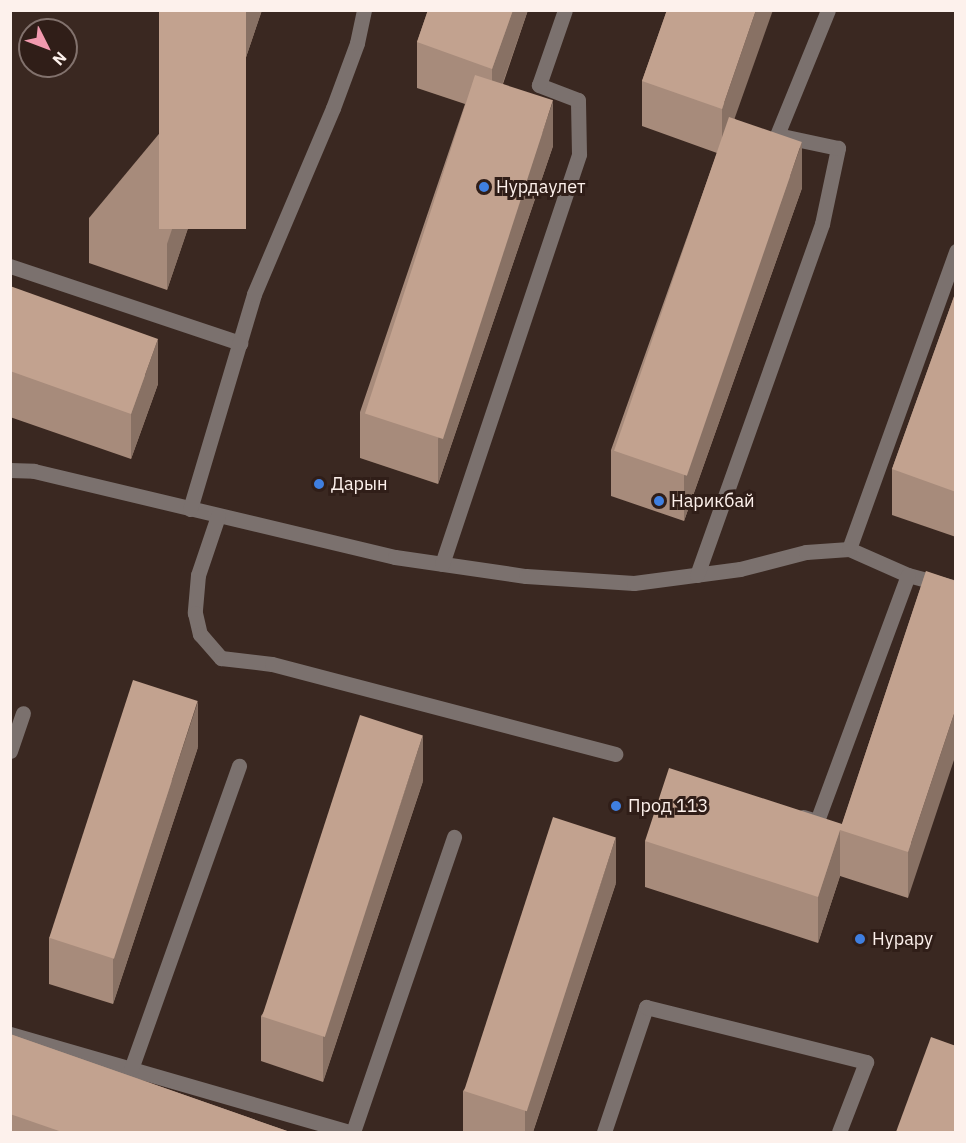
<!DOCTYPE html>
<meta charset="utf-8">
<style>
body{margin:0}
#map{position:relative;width:966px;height:1143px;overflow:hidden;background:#3a2821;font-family:"IBM Plex Sans",sans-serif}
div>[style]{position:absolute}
.minor>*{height:15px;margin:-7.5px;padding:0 7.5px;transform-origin:7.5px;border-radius:7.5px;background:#7b716e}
.wall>*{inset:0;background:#a78b7b}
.shaded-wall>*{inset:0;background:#887164}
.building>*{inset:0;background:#c2a28f;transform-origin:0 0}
.dots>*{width:16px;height:16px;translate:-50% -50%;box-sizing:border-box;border:3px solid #301e18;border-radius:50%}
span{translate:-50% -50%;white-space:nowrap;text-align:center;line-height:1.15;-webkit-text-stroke:6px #301e18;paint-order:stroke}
.poi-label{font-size:18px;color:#fdf1ec}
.left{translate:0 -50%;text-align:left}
.frame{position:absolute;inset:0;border:12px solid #fdf1ec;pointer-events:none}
.north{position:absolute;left:18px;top:18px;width:60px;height:60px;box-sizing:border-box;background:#301e18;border:2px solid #82726d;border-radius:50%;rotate:132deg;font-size:16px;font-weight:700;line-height:24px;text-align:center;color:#fdf1ec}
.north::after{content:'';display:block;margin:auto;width:21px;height:27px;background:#f29aaf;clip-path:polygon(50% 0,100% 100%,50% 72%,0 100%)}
</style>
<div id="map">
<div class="minor">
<div style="left:10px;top:266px;width:243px;rotate:18.5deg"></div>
<div style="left:10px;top:470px;width:24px;rotate:2deg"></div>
<div style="left:34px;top:471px;width:371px;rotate:13.4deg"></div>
<div style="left:395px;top:557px;width:132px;rotate:8.3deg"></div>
<div style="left:526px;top:576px;width:108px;rotate:3.7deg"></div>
<div style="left:634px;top:583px;width:107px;rotate:-7.5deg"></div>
<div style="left:740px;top:569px;width:68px;rotate:-14.4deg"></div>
<div style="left:806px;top:552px;width:43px;rotate:-4deg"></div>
<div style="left:849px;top:549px;width:64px;rotate:23.8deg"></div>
<div style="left:908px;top:575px;width:50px;rotate:15.2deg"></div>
<div style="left:190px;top:509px;width:224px;rotate:-73.4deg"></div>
<div style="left:254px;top:294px;width:202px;rotate:-67deg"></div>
<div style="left:333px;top:108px;width:69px;rotate:-69.7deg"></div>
<div style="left:357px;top:43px;width:34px;rotate:-78deg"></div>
<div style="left:218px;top:516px;width:62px;rotate:108.7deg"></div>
<div style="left:198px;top:575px;width:38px;rotate:95deg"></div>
<div style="left:195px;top:613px;width:22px;rotate:77deg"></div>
<div style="left:200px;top:634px;width:32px;rotate:49deg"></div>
<div style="left:221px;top:658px;width:51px;rotate:6.7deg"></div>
<div style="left:272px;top:664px;width:355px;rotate:14.7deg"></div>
<div style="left:849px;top:549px;width:317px;rotate:-70.2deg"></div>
<div style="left:442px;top:564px;width:432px;rotate:-71.5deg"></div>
<div style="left:579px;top:154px;width:54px;rotate:-91.1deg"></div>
<div style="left:578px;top:100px;width:42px;rotate:-159deg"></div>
<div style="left:539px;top:85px;width:79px;rotate:-70.9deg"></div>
<div style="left:697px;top:575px;width:373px;rotate:-70.4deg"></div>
<div style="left:822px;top:224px;width:78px;rotate:-78.1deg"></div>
<div style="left:838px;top:148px;width:62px;rotate:-168deg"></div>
<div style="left:777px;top:135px;width:135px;rotate:-67.8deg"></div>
<div style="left:10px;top:751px;width:40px;rotate:-71.1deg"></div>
<div style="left:803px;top:817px;width:15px;rotate:16deg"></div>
<div style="left:817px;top:821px;width:262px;rotate:-69.7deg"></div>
<div style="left:10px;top:1034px;width:353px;rotate:16.1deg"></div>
<div style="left:131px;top:1069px;width:322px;rotate:-70.4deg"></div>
<div style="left:353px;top:1132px;width:312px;rotate:-71.1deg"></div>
<div style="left:604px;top:1132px;width:132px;rotate:-71.4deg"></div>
<div style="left:646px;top:1007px;width:227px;rotate:14deg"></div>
<div style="left:866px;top:1062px;width:75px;rotate:111.1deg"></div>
</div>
<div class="wall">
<div style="clip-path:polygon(262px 10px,167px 290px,89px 263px,89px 218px)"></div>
<div style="clip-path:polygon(428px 10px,528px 10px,503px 84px,553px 146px,438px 484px,360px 458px,360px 412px,465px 104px,417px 88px,417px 42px)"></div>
<div style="clip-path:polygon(667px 10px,734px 118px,802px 188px,684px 521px,611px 496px,611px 450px,717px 153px,642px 126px,642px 81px)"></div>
<div style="clip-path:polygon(10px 286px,158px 384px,131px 459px,10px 417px)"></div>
<div style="clip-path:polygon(956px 291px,956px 537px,892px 515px,892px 469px)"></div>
<div style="clip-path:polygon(926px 571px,908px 898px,840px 876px,818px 943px,645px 887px,645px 841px,842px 824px)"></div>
<div style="clip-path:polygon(198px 747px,113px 1004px,49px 984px,49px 938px)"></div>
<div style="clip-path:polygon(423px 781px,323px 1082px,261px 1061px,261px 1016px)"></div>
<div style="clip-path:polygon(616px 883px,533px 1132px,463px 1132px,463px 1091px)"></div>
<div style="clip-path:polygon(10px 1034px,290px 1132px,10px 1132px)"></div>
</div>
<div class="shaded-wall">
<div style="clip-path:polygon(246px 10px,262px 10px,167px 290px,167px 244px)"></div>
<div style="clip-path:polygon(513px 10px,528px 10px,492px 114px,492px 69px)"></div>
<div style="clip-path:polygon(756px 10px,773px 10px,722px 154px,722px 109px)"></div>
<div style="clip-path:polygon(553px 101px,553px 146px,438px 484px,438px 439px)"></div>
<div style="clip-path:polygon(802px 142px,802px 188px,684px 521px,684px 476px)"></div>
<div style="clip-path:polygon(158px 339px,158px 384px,131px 459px,131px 414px)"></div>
<div style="clip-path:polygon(198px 701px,198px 747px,113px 1004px,113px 959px)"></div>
<div style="clip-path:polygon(956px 708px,956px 754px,908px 898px,908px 852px)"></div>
<div style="clip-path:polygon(423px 735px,423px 781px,323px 1082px,323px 1036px)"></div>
<div style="clip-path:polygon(840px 830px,840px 876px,818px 943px,818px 897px)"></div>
<div style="clip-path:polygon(616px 837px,616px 883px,533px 1132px,525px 1132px,525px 1111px)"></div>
</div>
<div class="building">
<div style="left:159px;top:10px;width:87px;height:219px"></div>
<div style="clip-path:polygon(428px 10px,513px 10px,492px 69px,417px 42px)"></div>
<div style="clip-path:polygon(667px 10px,756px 10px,722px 109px,642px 81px)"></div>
<div style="left:475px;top:75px;width:82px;height:356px;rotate:18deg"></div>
<div style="left:729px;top:117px;width:77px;height:353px;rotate:19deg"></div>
<div style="clip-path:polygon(10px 286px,158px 339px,131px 414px,10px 371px)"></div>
<div style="clip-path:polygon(956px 291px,956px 492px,892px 469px)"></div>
<div style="clip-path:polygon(926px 571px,956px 581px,956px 708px,908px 852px,840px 830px,818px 897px,645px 841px,669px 768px,842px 824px)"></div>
<div style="left:133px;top:680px;width:68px;height:271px;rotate:18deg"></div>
<div style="left:360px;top:715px;width:66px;height:317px;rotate:18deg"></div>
<div style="left:553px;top:817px;width:66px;height:288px;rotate:18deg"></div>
<div style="clip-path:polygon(10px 1034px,290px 1132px,62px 1132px,10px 1114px)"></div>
<div style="clip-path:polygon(931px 1037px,956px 1046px,956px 1132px,896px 1132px)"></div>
</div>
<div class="dots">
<div style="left:484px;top:187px;background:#3f7fe0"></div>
<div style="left:319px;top:484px;background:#3f7fe0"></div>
<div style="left:659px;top:501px;background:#3f7fe0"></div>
<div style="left:616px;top:806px;background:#3f7fe0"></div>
<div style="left:860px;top:939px;background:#3f7fe0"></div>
</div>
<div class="poi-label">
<span class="left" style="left:496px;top:187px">Нурдаулет</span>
<span class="left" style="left:331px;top:484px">Дарын</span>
<span class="left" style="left:671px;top:501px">Нарикбай</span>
<span class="left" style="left:628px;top:806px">Прод 113</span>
<span class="left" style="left:872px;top:939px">Нурару</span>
</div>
<div class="frame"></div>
<div class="north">N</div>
</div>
